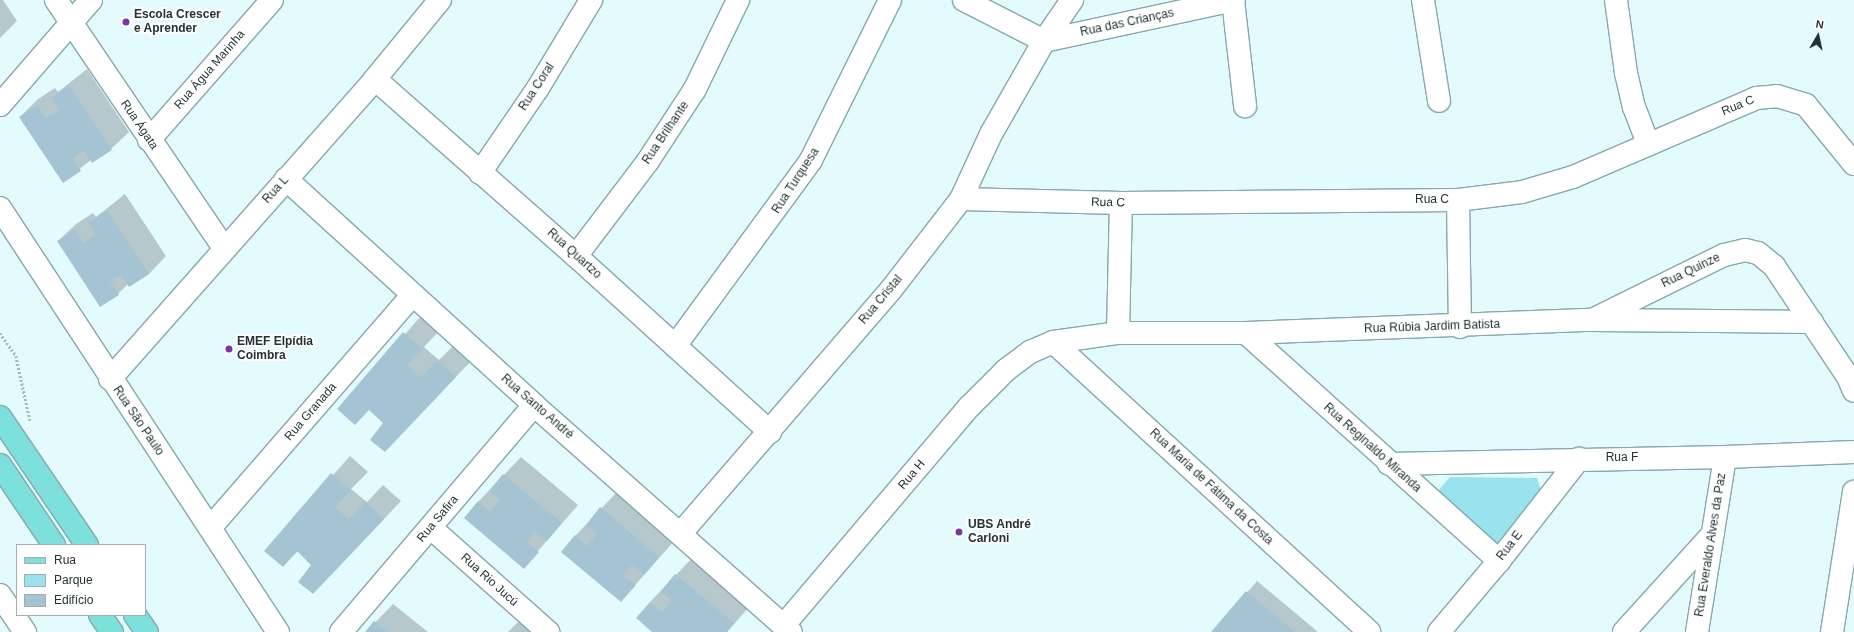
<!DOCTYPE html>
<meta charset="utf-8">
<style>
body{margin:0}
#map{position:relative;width:1854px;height:632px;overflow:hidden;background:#e4fbfe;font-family:Helvetica,sans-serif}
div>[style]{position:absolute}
.green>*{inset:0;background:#99e3ef}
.shadow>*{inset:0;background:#0003}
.building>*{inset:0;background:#a4c4d4}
.path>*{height:2.5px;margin-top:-1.25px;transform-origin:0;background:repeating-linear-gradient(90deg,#a4b8bb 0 2px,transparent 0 4px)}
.roads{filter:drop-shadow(1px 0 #84a9af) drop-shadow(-1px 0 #84a9af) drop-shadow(0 1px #84a9af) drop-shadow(0 -1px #84a9af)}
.minor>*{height:22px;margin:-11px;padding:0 11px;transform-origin:11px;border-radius:11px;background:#fff}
.major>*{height:22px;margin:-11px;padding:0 11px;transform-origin:11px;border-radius:11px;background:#7de0da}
.dots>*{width:11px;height:11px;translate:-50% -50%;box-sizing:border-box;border:2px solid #fff;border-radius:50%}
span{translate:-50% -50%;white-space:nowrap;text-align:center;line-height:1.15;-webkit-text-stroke:4px #fff;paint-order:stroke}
.poi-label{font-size:12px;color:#233234;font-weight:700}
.left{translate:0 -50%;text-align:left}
.street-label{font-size:12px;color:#233234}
.legend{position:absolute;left:16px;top:544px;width:130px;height:72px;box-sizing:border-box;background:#fff;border:1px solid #a7adae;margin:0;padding:5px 7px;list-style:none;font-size:12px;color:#233234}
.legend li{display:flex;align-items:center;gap:8px;height:20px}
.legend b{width:20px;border:1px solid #a7adae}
.north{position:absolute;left:1798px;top:16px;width:40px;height:40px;-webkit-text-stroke:3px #fff;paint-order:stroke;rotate:9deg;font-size:11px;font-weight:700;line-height:16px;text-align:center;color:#233234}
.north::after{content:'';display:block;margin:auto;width:14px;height:18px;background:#233234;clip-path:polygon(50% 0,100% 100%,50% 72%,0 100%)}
</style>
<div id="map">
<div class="green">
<div style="clip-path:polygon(1450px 477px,1537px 478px,1541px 490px,1496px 548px,1435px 494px)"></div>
</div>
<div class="shadow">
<div style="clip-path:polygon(0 0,3px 0,17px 21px,0 38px)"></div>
<div style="clip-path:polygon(87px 69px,129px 132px,111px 149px,91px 160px,63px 182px,20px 117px,38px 99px,55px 88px,58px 92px)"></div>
<div style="clip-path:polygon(125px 194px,166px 256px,149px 274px,130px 286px,128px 284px,118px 294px,58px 241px,76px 224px,93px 213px,96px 217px)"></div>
<div style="clip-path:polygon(422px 315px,440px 330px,424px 347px,439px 360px,455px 344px,473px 359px,385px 451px,384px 423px,370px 409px,338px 409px)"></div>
<div style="clip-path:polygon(350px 456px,368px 472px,351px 489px,367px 502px,383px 485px,401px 501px,331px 575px,312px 564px,298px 551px,283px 566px,266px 551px)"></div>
<div style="clip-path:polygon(521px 457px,578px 505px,524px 567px,478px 502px)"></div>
<div style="clip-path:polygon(618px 491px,676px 539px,621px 601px,575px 536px)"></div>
<div style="clip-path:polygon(693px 557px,751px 605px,727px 632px,654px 632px,650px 602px)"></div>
<div style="clip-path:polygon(1257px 581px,1318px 632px,1213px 632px)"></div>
<div style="clip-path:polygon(393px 604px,428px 632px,366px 632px)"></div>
<div style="clip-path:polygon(521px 619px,534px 632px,508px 632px)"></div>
</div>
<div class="building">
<div style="clip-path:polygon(69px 86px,112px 150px,92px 163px,84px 151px,73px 158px,81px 171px,63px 183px,19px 117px,37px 105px,46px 118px,59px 110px,51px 98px)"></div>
<div style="clip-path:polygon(107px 211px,149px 274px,129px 287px,121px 275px,110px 282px,119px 295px,100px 307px,57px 241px,75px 230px,84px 243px,96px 235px,88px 223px)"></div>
<div style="clip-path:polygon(403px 332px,423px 349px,407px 365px,421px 378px,437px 360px,456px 377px,385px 452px,370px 440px,383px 423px,369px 410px,355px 425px,337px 409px)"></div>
<div style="clip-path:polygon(331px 473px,351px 490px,335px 507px,349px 520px,365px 502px,384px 519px,313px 594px,298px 582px,311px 565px,297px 551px,283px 567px,264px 551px)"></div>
<div style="clip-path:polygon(503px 474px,562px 523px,547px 541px,535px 532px,526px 542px,539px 552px,524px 569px,464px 518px,478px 501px,490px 512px,500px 500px,489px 491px)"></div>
<div style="clip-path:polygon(600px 507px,659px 557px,644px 575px,632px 565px,623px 575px,636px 585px,621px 602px,561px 552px,575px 535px,587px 546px,597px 534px,586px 525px)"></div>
<div style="clip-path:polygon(675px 574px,734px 623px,727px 632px,652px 632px,636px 618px,650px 602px,662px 612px,672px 601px,661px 591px)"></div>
<div style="clip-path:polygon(1246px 591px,1295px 632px,1211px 632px)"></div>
<div style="clip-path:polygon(374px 621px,388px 632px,365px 632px)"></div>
</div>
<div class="path">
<div style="left:0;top:333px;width:28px;rotate:55deg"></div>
<div style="left:16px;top:356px;width:66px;rotate:77.7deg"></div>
</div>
<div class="roads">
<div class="minor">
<div style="left:56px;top:0;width:300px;rotate:55.9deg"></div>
<div style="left:964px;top:0;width:90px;rotate:27.1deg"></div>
<div style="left:1233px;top:0;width:107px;rotate:83.5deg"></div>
<div style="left:1423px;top:0;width:102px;rotate:81deg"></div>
<div style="left:1616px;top:0;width:74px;rotate:82.2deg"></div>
<div style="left:1626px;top:73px;width:35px;rotate:77deg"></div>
<div style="left:1634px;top:107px;width:40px;rotate:69deg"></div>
<div style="left:1044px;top:41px;width:194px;rotate:-12.2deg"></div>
<div style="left:375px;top:79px;width:268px;rotate:41.4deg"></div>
<div style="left:576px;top:256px;width:262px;rotate:42.2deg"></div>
<div style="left:0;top:105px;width:139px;rotate:-49.1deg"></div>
<div style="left:149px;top:140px;width:186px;rotate:-48.7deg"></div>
<div style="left:480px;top:173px;width:103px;rotate:-55.7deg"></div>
<div style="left:538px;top:88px;width:103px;rotate:-58.9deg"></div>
<div style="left:286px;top:179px;width:336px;rotate:42.3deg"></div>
<div style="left:534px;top:405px;width:343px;rotate:41.5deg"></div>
<div style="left:961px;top:199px;width:160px;rotate:1.4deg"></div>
<div style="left:1121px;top:203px;width:337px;rotate:-0.5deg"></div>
<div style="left:1458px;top:200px;width:64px;rotate:-7.1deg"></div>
<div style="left:1522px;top:192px;width:53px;rotate:-16.4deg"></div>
<div style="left:1573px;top:177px;width:199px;rotate:-23.3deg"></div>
<div style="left:1756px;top:98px;width:21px;rotate:-5deg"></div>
<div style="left:1777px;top:96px;width:30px;rotate:17deg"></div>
<div style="left:1806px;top:105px;width:76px;rotate:50.9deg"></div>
<div style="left:1458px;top:200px;width:127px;rotate:89.1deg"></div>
<div style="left:0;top:208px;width:507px;rotate:56.75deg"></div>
<div style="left:576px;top:256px;width:119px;rotate:-52.8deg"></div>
<div style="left:648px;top:161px;width:86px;rotate:-56.9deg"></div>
<div style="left:695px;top:89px;width:99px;rotate:-64.2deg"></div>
<div style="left:1594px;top:319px;width:145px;rotate:-26.2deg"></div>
<div style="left:1724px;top:255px;width:22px;rotate:-13deg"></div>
<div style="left:1745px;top:250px;width:13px;rotate:13deg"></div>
<div style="left:1758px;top:253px;width:21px;rotate:39deg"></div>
<div style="left:1774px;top:266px;width:133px;rotate:56.3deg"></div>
<div style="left:1848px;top:377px;width:15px;rotate:67deg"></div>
<div style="left:1118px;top:333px;width:130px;rotate:-88.7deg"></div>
<div style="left:1246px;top:333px;width:341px;rotate:42deg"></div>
<div style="left:1053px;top:342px;width:429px;rotate:42.5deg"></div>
<div style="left:675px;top:346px;width:230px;rotate:-53.8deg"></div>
<div style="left:811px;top:160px;width:178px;rotate:-63.7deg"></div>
<div style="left:110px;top:379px;width:400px;rotate:-48.5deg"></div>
<div style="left:375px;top:79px;width:102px;rotate:-50.6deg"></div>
<div style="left:1389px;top:464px;width:336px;rotate:-1.2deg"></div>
<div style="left:1725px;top:457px;width:129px;rotate:-2.2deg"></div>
<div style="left:210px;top:528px;width:308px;rotate:-49deg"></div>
<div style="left:431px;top:528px;width:157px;rotate:41.6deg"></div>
<div style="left:681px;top:533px;width:320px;rotate:-49.2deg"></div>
<div style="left:890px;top:291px;width:116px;rotate:-52.3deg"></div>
<div style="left:961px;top:199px;width:72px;rotate:-65.2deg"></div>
<div style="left:991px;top:134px;width:107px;rotate:-60.3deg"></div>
<div style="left:1044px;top:41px;width:50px;rotate:-55.7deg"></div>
<div style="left:0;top:595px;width:45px;rotate:56deg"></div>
<div style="left:784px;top:625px;width:287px;rotate:-49.7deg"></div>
<div style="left:970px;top:406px;width:51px;rotate:-45deg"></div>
<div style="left:1006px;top:370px;width:30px;rotate:-37deg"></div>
<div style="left:1030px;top:352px;width:25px;rotate:-23deg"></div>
<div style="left:1053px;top:342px;width:66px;rotate:-7.9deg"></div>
<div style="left:1118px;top:333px;width:128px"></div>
<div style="left:1246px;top:333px;width:345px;rotate:-2.2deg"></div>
<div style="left:1591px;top:320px;width:221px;rotate:0.5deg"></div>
<div style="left:341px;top:632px;width:298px;rotate:-49.6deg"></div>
<div style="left:1439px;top:632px;width:93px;rotate:-49.8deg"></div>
<div style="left:1499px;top:561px;width:130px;rotate:-51.9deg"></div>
<div style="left:1624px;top:632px;width:132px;rotate:-47.8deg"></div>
<div style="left:1697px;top:632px;width:177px;rotate:-80.9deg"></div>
<div style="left:1832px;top:632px;width:142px;rotate:-81.1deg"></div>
</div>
<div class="major">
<div style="left:0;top:417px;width:155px;rotate:55.8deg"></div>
<div style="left:0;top:465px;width:97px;rotate:56deg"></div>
<div style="left:100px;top:615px;width:21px;rotate:55deg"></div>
<div style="left:135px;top:615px;width:21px;rotate:55deg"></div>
</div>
</div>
<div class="dots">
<div style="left:126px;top:22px;background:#7a35a9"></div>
<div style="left:229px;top:349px;background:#7a35a9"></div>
<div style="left:959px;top:532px;background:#7a35a9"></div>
</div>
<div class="poi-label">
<span class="left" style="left:134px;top:22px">Escola Crescer<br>e Aprender</span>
<span class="left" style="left:237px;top:349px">EMEF Elpídia<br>Coimbra</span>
<span class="left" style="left:968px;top:532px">UBS André<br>Carloni</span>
</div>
<div class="street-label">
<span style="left:1127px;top:23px;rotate:-12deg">Rua das Crianças</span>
<span style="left:210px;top:70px;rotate:-49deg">Rua Água Marinha</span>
<span style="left:537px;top:87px;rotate:-57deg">Rua Coral</span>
<span style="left:1738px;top:106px;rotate:-22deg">Rua C</span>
<span style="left:139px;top:125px;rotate:56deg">Rua Ágata</span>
<span style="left:666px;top:133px;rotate:-56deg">Rua Brilhante</span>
<span style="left:796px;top:181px;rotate:-57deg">Rua Turquesa</span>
<span style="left:276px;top:190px;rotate:-48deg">Rua L</span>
<span style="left:1432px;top:200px">Rua C</span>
<span style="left:1108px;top:203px;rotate:1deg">Rua C</span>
<span style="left:574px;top:254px;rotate:42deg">Rua Quartzo</span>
<span style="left:1691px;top:271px;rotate:-26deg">Rua Quinze</span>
<span style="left:881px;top:300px;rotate:-50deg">Rua Cristal</span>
<span style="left:1432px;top:327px;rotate:-2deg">Rua Rúbia Jardim Batista</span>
<span style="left:537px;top:407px;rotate:41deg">Rua Santo André</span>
<span style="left:311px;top:412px;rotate:-49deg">Rua Granada</span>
<span style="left:138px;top:421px;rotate:56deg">Rua São Paulo</span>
<span style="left:1372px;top:448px;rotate:42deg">Rua Reginaldo Miranda</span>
<span style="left:1622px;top:458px">Rua F</span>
<span style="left:912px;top:475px;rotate:-50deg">Rua H</span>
<span style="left:1211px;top:487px;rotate:43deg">Rua Maria de Fátima da Costa</span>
<span style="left:438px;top:519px;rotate:-50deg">Rua Safira</span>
<span style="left:1711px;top:545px;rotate:-81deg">Rua Everaldo Alves da Paz</span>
<span style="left:1510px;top:546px;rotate:-52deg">Rua E</span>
<span style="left:489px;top:580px;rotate:42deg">Rua Rio Jucú</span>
</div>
<ul class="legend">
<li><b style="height:5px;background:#7de0da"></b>Rua</li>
<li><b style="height:11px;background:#99e3ef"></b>Parque</li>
<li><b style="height:11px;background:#a4c4d4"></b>Edifício</li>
</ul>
<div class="north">N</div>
</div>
